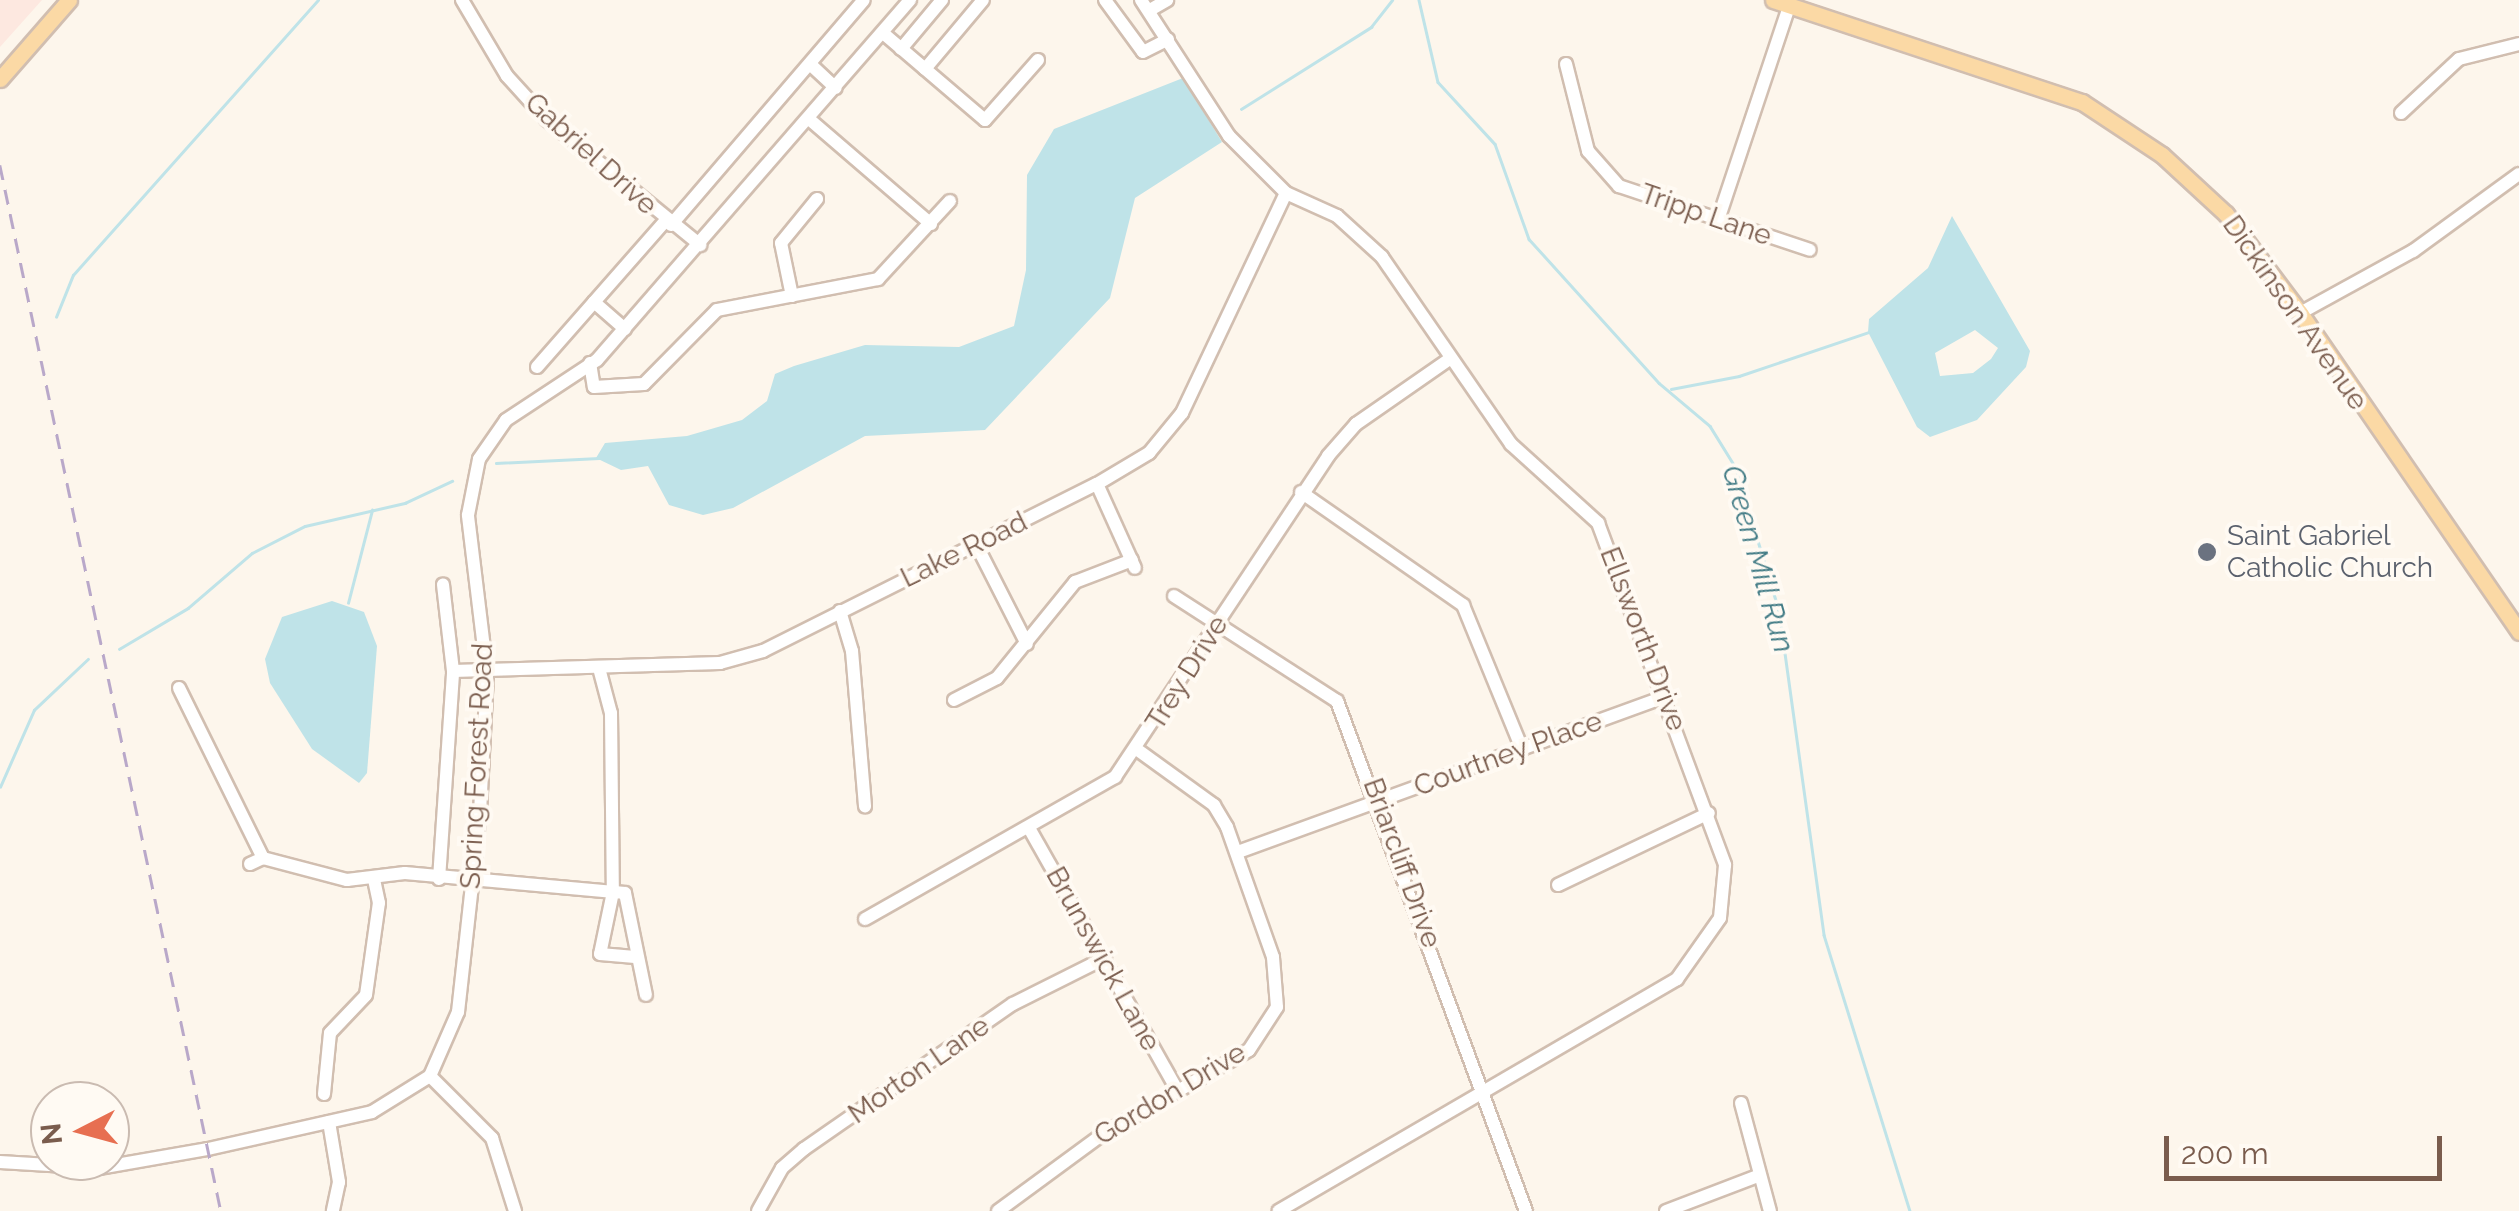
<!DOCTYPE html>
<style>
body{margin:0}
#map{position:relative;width:2519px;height:1211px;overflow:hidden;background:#fdf6ec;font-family:Raleway,sans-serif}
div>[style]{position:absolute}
.commercial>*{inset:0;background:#fde8e0}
.water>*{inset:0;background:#bfe3e8}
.stream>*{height:2.5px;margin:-1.25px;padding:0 1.25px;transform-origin:1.25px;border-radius:1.25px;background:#bfe3e8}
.roads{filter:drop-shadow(2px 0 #d1beb0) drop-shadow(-2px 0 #d1beb0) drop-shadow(0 2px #d1beb0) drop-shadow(0 -2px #d1beb0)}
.minor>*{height:12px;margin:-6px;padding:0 6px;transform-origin:6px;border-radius:6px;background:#fff}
.major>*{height:15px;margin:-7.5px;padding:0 7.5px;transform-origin:7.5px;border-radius:7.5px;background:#fbd9a5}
.rail>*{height:2.5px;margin-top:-1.25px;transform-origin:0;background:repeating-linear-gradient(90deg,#b9a8c9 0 15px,transparent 0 25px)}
.dots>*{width:28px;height:28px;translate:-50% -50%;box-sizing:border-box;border:5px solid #fffaf3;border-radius:50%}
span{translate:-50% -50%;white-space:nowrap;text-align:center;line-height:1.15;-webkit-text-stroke:8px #fffaf3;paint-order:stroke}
.street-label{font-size:28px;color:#7a5c4d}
.worship-label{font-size:28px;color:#5b616d}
.left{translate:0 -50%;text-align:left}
.water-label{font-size:30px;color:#437c86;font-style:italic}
.north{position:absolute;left:30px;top:1081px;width:100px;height:100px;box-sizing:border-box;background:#fffaf3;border:2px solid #cabbb1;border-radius:50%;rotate:264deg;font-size:28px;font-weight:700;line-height:40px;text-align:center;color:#7a5c4d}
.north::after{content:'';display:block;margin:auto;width:35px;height:45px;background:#e76f51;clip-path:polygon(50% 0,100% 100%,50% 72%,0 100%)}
.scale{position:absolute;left:2164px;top:1136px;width:278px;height:45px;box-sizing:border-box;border:5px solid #7a5c4d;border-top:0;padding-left:12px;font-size:30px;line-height:35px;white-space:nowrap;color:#7a5c4d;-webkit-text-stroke:8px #fffaf3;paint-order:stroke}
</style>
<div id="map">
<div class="commercial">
<div style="clip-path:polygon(0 0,42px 0,0 47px)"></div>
</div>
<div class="water">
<div style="clip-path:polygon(1183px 78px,1222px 142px,1135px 198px,1110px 298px,985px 430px,865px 436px,733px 508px,703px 515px,669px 505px,648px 466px,621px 470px,596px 458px,605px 443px,687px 436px,742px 420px,767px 401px,775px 374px,794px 366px,865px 345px,959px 347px,1014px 326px,1026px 270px,1027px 175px,1054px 129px)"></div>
<div style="clip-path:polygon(evenodd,1952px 216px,2030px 351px,2026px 367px,1977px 420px,1930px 437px,1917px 427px,1868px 332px,1869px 319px,1928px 268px,1952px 216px,1975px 330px,1998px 348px,1991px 359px,1973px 373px,1940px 376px,1935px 353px,1975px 330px)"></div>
<div style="clip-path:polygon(332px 601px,364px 612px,377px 646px,367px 773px,359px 783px,312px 749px,270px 683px,265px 659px,282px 617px)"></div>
</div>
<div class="stream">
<div style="left:1419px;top:0;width:84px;rotate:77deg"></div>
<div style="left:1438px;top:82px;width:84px;rotate:47.4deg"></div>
<div style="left:1495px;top:144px;width:101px;rotate:70.3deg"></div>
<div style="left:1529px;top:239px;width:194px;rotate:47.9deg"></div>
<div style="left:1659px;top:383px;width:67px;rotate:40.1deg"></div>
<div style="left:1710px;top:426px;width:49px;rotate:58.2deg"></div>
<div style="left:1736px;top:468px;width:148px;rotate:73.2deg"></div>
<div style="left:1779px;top:610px;width:328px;rotate:82.1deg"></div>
<div style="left:1824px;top:935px;width:289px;rotate:72.7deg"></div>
<div style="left:1241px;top:109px;width:154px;rotate:-32.2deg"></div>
<div style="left:1371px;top:27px;width:34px;rotate:-52deg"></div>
<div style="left:56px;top:317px;width:45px;rotate:-68deg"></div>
<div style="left:73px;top:275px;width:368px;rotate:-48.3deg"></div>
<div style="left:1671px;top:389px;width:69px;rotate:-10.8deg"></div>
<div style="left:1739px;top:376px;width:137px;rotate:-18.7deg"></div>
<div style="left:496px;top:463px;width:103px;rotate:-2.8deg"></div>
<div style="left:348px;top:603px;width:96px;rotate:-75.5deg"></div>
<div style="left:119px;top:649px;width:80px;rotate:-30.7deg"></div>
<div style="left:188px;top:608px;width:84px;rotate:-40.7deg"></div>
<div style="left:252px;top:553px;width:59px;rotate:-27deg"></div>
<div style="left:305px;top:526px;width:103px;rotate:-13deg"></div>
<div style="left:405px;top:503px;width:52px;rotate:-25.1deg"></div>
<div style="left:0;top:787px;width:84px;rotate:-66.2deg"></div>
<div style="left:34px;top:710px;width:74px;rotate:-43.4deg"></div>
</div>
<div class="roads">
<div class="minor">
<div style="left:462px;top:0;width:88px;rotate:59.4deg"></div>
<div style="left:507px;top:76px;width:59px;rotate:47.7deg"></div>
<div style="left:547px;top:120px;width:198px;rotate:39.2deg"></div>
<div style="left:1105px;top:0;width:64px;rotate:53.8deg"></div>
<div style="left:1143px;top:52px;width:28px;rotate:-27deg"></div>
<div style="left:1141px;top:0;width:162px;rotate:57.1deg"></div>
<div style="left:1229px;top:136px;width:81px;rotate:45deg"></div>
<div style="left:1286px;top:193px;width:56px;rotate:24.3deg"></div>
<div style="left:1337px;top:216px;width:61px;rotate:42.3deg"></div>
<div style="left:1382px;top:257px;width:227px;rotate:55.4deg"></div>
<div style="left:1511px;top:444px;width:118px;rotate:42.2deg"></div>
<div style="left:1598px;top:523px;width:365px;rotate:69.6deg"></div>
<div style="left:1725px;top:865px;width:53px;rotate:95.4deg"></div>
<div style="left:1720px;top:918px;width:75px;rotate:125.2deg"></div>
<div style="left:1677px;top:979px;width:461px;rotate:149.8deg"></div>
<div style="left:1150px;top:10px;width:20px;rotate:-30deg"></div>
<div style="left:883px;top:33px;width:134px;rotate:40.5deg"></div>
<div style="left:985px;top:120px;width:80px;rotate:-48.5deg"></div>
<div style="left:901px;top:49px;width:64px;rotate:-50.1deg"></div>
<div style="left:810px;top:64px;width:35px;rotate:43deg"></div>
<div style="left:1566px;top:64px;width:90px;rotate:75.8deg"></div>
<div style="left:1588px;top:151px;width:47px;rotate:48.5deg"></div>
<div style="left:1619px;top:186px;width:201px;rotate:18.5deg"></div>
<div style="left:925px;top:69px;width:90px;rotate:-50deg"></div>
<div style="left:2401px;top:113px;width:79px;rotate:-43deg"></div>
<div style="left:2459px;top:59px;width:62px;rotate:-14deg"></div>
<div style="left:809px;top:119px;width:161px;rotate:40.7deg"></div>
<div style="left:1718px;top:220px;width:225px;rotate:-71.6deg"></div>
<div style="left:671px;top:225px;width:296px;rotate:-49.4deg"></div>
<div style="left:792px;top:296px;width:54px;rotate:-101.7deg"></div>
<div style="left:781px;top:243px;width:57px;rotate:-50.7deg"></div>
<div style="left:594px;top:302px;width:41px;rotate:41.1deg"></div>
<div style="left:2300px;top:313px;width:129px;rotate:-28.8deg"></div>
<div style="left:2413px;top:251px;width:131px;rotate:-36deg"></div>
<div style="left:590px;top:363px;width:24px;rotate:81deg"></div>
<div style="left:594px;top:387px;width:50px;rotate:-3.4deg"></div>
<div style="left:644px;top:384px;width:104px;rotate:-45.4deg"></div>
<div style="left:717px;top:310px;width:164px;rotate:-10.9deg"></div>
<div style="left:878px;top:279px;width:106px;rotate:-47.3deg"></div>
<div style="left:537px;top:367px;width:196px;rotate:-48.7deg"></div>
<div style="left:1097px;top:484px;width:92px;rotate:65.7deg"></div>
<div style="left:1301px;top:492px;width:198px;rotate:34.9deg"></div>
<div style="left:1463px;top:605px;width:156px;rotate:67.7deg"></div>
<div style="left:976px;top:544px;width:112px;rotate:63deg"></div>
<div style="left:1174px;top:596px;width:194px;rotate:32.8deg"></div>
<div style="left:1337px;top:701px;width:544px;rotate:69.67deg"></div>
<div style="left:840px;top:611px;width:42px;rotate:73.3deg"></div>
<div style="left:852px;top:651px;width:156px;rotate:85.2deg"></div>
<div style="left:599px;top:668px;width:47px;rotate:75.1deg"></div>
<div style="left:611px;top:713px;width:179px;rotate:89.4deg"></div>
<div style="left:613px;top:892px;width:63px;rotate:101.8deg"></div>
<div style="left:600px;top:954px;width:38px;rotate:5deg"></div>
<div style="left:453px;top:671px;width:267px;rotate:-1.7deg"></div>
<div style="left:720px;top:663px;width:45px;rotate:-15.6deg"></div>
<div style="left:763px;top:651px;width:373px;rotate:-26.6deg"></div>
<div style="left:1097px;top:484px;width:61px;rotate:-30.8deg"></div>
<div style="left:1149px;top:453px;width:52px;rotate:-50.5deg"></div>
<div style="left:1182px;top:413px;width:243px;rotate:-64.7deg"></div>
<div style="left:179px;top:688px;width:190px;rotate:63.7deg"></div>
<div style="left:954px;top:700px;width:48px;rotate:-27.1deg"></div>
<div style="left:997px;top:678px;width:124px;rotate:-50.9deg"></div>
<div style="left:1075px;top:582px;width:61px;rotate:-21.1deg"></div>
<div style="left:1029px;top:828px;width:301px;rotate:60.5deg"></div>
<div style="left:1238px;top:852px;width:456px;rotate:-20deg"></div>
<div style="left:250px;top:864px;width:14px;rotate:-25deg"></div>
<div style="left:263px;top:858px;width:87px;rotate:14.7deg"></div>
<div style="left:347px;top:880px;width:58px;rotate:-6.9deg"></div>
<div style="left:405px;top:873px;width:221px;rotate:5.2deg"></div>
<div style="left:625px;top:893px;width:104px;rotate:78.4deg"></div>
<div style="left:439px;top:879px;width:208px;rotate:-86.1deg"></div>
<div style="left:453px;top:671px;width:87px;rotate:-96.6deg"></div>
<div style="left:1558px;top:885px;width:167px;rotate:-25.5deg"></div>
<div style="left:865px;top:919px;width:288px;rotate:-29.6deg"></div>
<div style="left:1115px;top:777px;width:385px;rotate:-56.4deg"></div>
<div style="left:1328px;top:456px;width:43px;rotate:-48.8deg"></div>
<div style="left:1356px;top:424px;width:112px;rotate:-34.8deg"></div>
<div style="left:430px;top:1076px;width:88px;rotate:45deg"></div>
<div style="left:492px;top:1138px;width:77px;rotate:72.5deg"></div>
<div style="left:324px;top:1094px;width:61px;rotate:-84.4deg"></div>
<div style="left:330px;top:1033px;width:52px;rotate:-46.5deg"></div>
<div style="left:366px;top:995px;width:93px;rotate:-82deg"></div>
<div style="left:379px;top:903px;width:25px;rotate:-102deg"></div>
<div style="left:1741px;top:1103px;width:112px;rotate:75deg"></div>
<div style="left:329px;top:1122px;width:61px;rotate:80.5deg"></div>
<div style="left:339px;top:1182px;width:30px;rotate:102deg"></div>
<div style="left:0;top:1162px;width:99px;rotate:3.5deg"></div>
<div style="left:99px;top:1168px;width:111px;rotate:-9.9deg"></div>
<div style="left:208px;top:1149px;width:168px;rotate:-12.7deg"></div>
<div style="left:372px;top:1112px;width:68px;rotate:-31.8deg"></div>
<div style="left:430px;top:1076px;width:70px;rotate:-66.4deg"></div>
<div style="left:458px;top:1012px;width:200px;rotate:-83.7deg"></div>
<div style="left:480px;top:813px;width:140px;rotate:-87.1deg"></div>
<div style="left:487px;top:673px;width:159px;rotate:-96.9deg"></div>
<div style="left:468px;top:515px;width:57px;rotate:-78.9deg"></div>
<div style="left:479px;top:459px;width:47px;rotate:-55.3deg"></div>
<div style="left:506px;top:420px;width:109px;rotate:-33.4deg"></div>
<div style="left:597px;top:360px;width:477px;rotate:-49deg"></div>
<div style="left:758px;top:1211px;width:49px;rotate:-60.8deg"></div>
<div style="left:782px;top:1168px;width:29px;rotate:-41deg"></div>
<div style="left:804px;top:1149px;width:254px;rotate:-34.8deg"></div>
<div style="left:1013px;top:1004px;width:103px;rotate:-26.6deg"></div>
<div style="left:998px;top:1211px;width:130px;rotate:-36.3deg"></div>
<div style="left:1103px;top:1134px;width:168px;rotate:-29.9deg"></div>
<div style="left:1249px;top:1050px;width:51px;rotate:-56.9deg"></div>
<div style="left:1277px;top:1007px;width:50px;rotate:-94.6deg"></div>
<div style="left:1273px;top:957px;width:138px;rotate:-109.5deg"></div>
<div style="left:1227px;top:827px;width:26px;rotate:-121deg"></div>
<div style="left:1214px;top:805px;width:92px;rotate:-144.2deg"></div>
<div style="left:1666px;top:1211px;width:95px;rotate:-20.9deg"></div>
</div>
<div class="major">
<div style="left:1773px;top:0;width:325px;rotate:18.3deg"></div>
<div style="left:2082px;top:102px;width:96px;rotate:33.5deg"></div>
<div style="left:2162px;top:155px;width:87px;rotate:42.7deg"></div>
<div style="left:2226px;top:214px;width:124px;rotate:53.2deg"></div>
<div style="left:2300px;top:313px;width:387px;rotate:55.5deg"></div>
<div style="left:0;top:79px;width:105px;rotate:-48.9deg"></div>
</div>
</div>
<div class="rail">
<div style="left:0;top:165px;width:1069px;rotate:78.07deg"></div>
</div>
<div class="dots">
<div style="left:2207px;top:552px;background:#6b7280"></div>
</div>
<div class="street-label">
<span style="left:591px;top:154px;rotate:42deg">Gabriel Drive</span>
<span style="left:1706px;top:215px;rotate:19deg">Tripp Lane</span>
<span style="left:2295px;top:313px;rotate:55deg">Dickinson Avenue</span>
<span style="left:964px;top:550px;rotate:-26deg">Lake Road</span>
<span style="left:1643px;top:639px;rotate:69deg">Ellsworth Drive</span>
<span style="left:1187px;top:673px;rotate:-58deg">Trey Drive</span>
<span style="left:1508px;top:754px;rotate:-20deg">Courtney Place</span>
<span style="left:477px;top:766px;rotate:-87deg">Spring Forest Road</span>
<span style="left:1402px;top:863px;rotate:70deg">Briarcliff Drive</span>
<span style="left:1103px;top:959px;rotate:61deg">Brunswick Lane</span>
<span style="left:919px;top:1070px;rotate:-35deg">Morton Lane</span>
<span style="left:1170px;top:1094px;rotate:-31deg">Gordon Drive</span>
</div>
<div class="worship-label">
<span class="left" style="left:2227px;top:552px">Saint Gabriel<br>Catholic Church</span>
</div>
<div class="water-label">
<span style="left:1758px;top:559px;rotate:74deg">Green Mill Run</span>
</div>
<div class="north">N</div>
<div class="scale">200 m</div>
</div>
